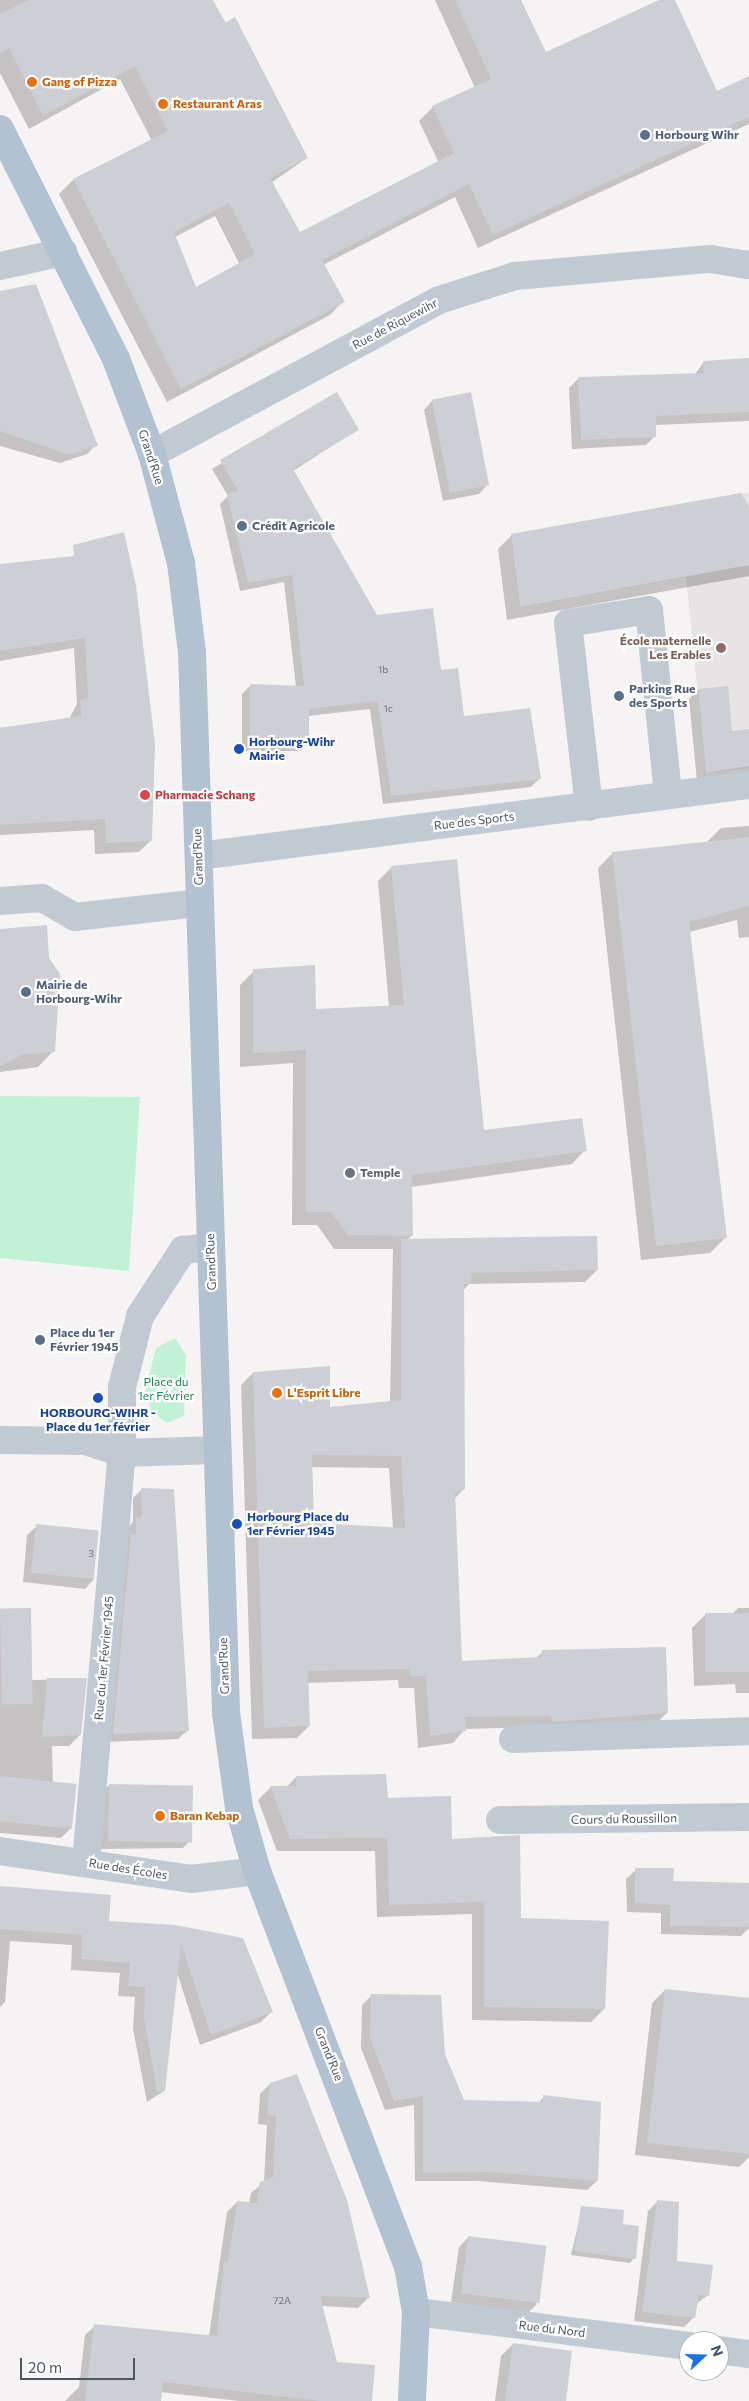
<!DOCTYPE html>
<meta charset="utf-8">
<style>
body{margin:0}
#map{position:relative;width:749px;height:2401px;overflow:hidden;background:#f5f3f3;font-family:Commissioner,sans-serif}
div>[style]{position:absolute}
.education>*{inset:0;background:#e6e4e5}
.green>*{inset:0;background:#c3f1d5}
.shadow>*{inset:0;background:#0003}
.building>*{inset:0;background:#cdcfd5;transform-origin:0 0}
.minor>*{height:28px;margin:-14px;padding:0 14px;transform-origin:14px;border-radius:14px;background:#c1cad2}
.major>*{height:28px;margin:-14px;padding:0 14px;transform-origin:14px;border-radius:14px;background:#b3c2d1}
.dots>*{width:14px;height:14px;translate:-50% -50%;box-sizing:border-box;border:2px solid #fff;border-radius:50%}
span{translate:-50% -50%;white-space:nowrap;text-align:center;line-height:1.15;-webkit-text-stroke:4.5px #fff;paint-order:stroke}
.number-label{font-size:10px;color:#6b747e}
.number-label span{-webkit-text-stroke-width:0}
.food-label{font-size:12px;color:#c56008;font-weight:700}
.left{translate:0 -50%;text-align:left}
.service-label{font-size:12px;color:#4e5e75;font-weight:700}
.street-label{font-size:12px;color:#4a5661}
.education-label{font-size:12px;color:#785e54;font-weight:700}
.right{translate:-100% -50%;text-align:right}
.transit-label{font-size:12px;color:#164399;font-weight:700}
.health-label{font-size:12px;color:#be3a42;font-weight:700}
.worship-label{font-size:12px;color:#5b616d;font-weight:700}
.park-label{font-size:12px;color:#17864f}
.north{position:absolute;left:679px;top:2331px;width:50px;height:50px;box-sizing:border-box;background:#fff;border:1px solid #b7bbc0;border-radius:50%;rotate:69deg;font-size:14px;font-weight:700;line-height:20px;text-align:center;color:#4a5661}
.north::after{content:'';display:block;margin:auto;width:18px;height:22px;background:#1a73e8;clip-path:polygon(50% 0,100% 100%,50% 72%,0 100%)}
.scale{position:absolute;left:20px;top:2358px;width:115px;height:22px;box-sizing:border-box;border:2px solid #4a5661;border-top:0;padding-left:6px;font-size:15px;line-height:18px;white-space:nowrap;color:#4a5661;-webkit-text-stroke:4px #fff;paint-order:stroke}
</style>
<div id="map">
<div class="education">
<div style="clip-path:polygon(749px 492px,749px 768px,706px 773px,686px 577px,520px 607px,511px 534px)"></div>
</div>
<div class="green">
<div style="clip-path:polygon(0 1096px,140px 1097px,129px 1271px,0 1258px)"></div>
<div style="clip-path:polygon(175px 1338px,186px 1355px,184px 1416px,167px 1423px,152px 1412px,145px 1392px,156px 1348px)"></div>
</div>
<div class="shadow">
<div style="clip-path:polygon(evenodd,0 0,212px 0,307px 158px,271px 183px,300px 234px,439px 163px,419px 121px,433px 107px,475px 88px,435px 0,519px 0,545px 54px,662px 0,674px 0,717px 92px,749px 77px,749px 124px,478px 248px,455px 197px,323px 265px,343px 301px,330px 315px,167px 402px,59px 194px,73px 180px,152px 141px,120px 79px,29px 129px,0 73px,0 0,215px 216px,240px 265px,195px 289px,175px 237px,215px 216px)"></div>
<div style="clip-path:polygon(0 292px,96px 445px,87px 454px,60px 463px,0 446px)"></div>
<div style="clip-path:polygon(749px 360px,749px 421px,655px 425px,655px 436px,646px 445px,572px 449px,569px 388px,579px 378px,695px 374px,704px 362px)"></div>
<div style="clip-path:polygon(337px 393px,358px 429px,293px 471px,376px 617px,440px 672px,463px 717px,539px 779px,531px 787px,383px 804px,370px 709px,308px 716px,308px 743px,300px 751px,242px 751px,242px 694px,251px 685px,296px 687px,284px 582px,240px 591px,220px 504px,228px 496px,212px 469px)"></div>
<div style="clip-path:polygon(433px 400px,488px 484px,479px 494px,443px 501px,424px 410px)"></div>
<div style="clip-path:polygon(749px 509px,749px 576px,507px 620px,498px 549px,512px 535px)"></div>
<div style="clip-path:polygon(126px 551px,151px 840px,139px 852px,95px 854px,94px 830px,0 835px,0 728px,69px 719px,77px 704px,74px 648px,0 661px,0 566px)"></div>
<div style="clip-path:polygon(698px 690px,731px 732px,749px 730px,749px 773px,697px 781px,689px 699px)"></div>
<div style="clip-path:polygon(749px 826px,749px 937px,739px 938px,737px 920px,689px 932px,725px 1238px,710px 1253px,641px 1260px,598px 868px,613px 853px,706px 843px,721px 828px)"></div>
<div style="clip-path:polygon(evenodd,392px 867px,483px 1131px,585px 1150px,572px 1164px,411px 1187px,412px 1235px,407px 1240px,597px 1270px,585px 1282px,469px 1284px,463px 1291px,464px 1489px,454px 1499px,461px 1662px,536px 1658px,543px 1652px,667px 1713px,655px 1724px,465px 1729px,453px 1743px,418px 1748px,414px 1688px,399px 1688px,398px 1680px,307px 1683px,309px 1726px,297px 1738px,252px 1739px,241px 1385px,253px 1373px,329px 1408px,390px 1402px,393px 1249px,334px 1249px,317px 1225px,292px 1225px,293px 1063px,240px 1067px,240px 985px,254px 971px,314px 1010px,389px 1007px,378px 881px,392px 867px,311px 1467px,389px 1468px,393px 1529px,313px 1524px,311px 1467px)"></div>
<div style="clip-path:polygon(0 930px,53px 1051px,38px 1067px,0 1072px)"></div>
<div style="clip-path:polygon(142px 1489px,187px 1731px,178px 1739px,105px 1742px,127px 1528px,133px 1522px,133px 1498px)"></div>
<div style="clip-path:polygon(37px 1526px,94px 1579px,85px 1589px,23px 1582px,27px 1535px)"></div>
<div style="clip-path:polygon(738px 1608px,749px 1608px,749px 1693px,736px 1693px,735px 1684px,694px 1686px,692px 1628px,705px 1615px,732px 1614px)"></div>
<div style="clip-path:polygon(0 1610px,31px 1680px,85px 1679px,80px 1735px,69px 1746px,52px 1746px,53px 1785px,72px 1827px,61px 1838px,0 1833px)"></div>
<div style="clip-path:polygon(296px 1777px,386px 1799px,451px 1841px,604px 2009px,591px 2022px,472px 2020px,472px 1914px,377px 1917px,375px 1851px,277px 1851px,258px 1800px,271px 1787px,286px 1788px)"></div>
<div style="clip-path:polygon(109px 1785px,193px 1838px,183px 1848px,98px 1849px,100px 1795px)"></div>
<div style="clip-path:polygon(636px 1870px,672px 1883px,749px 1884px,749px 1928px,741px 1936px,661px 1934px,661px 1913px,627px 1912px,626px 1879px)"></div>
<div style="clip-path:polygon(0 1887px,107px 1922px,175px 1926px,271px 2012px,261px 2022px,200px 2045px,177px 1972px,164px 2091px,147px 2102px,133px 2029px,135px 1997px,118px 1996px,120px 1973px,71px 1970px,72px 1945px,10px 1941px,5px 2002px,0 2007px)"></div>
<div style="clip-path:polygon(665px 1990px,749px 1999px,749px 2157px,739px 2167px,635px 2155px,652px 2003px)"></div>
<div style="clip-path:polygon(372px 1995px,443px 2055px,463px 2101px,537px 2104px,544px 2097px,597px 2181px,587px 2190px,478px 2181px,415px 2181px,414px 2105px,385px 2110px,361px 2048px,362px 2005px)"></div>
<div style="clip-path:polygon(270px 2084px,346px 2200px,368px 2298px,358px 2308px,322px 2306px,336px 2363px,371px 2401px,239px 2401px,160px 2392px,160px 2401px,65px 2401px,79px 2387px,85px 2335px,95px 2326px,209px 2336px,227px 2212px,237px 2202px,249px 2203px,251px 2193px,264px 2182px,267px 2125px,258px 2124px,260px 2094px)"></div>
<div style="clip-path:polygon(657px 2202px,675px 2262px,708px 2295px,696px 2304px,694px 2317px,684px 2327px,634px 2321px,648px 2211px)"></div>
<div style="clip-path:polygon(582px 2208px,622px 2225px,634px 2258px,630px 2263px,571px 2255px)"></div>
<div style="clip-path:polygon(469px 2237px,537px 2304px,528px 2313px,451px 2302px,459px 2247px)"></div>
<div style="clip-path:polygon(513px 2344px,565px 2401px,495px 2401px,501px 2356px)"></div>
</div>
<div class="building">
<div style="clip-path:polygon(evenodd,29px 0,213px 0,225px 23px,235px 17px,308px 158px,270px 178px,300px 232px,454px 153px,432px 106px,491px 79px,455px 0,521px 0,546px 52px,659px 0,675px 0,717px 91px,749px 76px,749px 117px,493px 235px,469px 184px,322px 260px,345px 302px,181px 389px,73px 179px,168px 131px,135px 66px,43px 116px,9px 48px,0 53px,0 14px,29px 0,229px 203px,255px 254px,196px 287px,174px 232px,229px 203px)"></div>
<div style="clip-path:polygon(36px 284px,98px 446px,69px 455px,0 431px,0 291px)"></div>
<div style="clip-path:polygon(749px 358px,749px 412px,656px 416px,656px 437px,581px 440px,578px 377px,704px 373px,703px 361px)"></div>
<div style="clip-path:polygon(337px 392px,359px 430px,293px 469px,377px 615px,433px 608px,441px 670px,458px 668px,464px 716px,530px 708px,541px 779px,391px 796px,378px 701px,309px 709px,309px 743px,250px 744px,250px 684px,304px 686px,292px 575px,248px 583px,227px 494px,238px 491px,220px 460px)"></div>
<div style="left:471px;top:392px;width:95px;height:40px;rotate:79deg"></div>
<div style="clip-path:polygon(741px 493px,749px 507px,749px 565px,520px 607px,511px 534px)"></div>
<div style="clip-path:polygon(124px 532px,136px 586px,155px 744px,152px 841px,106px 843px,105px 819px,0 825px,0 728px,81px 716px,80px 700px,88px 697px,85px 638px,0 651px,0 564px,74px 556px,73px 545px)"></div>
<div style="clip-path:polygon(728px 686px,732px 731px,749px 729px,749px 766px,706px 773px,698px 689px)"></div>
<div style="clip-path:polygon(749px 837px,749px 906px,689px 922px,727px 1238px,656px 1246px,612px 852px)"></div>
<div style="clip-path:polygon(457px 859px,484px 1130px,582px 1118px,587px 1151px,412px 1175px,413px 1236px,348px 1235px,331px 1212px,306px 1212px,306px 1050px,253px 1053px,253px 969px,315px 965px,316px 1009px,404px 1005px,391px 866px)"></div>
<div style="clip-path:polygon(47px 925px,49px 958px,60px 974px,55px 1052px,21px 1055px,0 1066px,0 929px)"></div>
<div style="clip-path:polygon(evenodd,597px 1236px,598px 1270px,472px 1273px,471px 1284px,464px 1284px,465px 1489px,455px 1493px,462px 1661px,542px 1657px,542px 1650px,666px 1647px,668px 1713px,552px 1722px,551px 1716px,465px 1717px,466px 1731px,430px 1736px,426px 1676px,410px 1676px,409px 1669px,308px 1671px,310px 1726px,264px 1728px,253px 1372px,330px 1366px,330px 1407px,401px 1400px,401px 1239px,597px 1236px,312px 1455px,401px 1456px,405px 1528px,314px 1523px,312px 1455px)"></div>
<div style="clip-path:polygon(141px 1488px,174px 1489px,189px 1731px,113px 1734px,131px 1534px,136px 1534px,136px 1518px,142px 1517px)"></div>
<div style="left:36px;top:1524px;width:63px;height:49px;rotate:6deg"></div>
<div style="left:31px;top:1608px;width:96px;height:31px;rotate:89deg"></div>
<div style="left:749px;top:1613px;width:59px;height:44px;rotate:90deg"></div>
<div style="clip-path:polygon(47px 1678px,87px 1678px,81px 1735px,42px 1737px)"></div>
<div style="clip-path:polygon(386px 1774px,388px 1798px,451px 1796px,452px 1839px,520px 1835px,521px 1918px,609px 1921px,605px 2009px,484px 2007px,484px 1902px,389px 1905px,387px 1838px,290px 1839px,270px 1786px,296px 1786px,296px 1776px)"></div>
<div style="left:0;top:1776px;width:77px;height:45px;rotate:6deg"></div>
<div style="left:109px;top:1784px;width:84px;height:57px;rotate:1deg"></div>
<div style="clip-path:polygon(635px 1868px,674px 1868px,673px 1881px,749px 1883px,749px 1927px,670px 1926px,670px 1905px,635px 1903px)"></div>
<div style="clip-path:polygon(0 1886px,111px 1895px,109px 1921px,175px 1925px,243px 1938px,273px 2012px,211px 2035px,181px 1944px,165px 2091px,157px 2092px,144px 2018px,145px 1987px,128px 1986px,130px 1963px,81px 1959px,82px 1935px,0 1929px)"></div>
<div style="clip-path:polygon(665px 1989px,749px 1998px,749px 2154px,647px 2143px)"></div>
<div style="clip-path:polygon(371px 1994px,441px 1995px,445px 2054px,464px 2100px,543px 2102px,543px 2095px,601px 2102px,598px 2181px,488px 2172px,423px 2173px,423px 2096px,394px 2101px,370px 2038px)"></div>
<div style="clip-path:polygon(297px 2074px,347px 2200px,370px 2298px,320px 2296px,337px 2362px,375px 2365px,372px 2401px,320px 2401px,163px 2382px,161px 2401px,85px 2401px,94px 2324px,217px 2336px,224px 2262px,228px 2262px,237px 2201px,257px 2203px,260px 2182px,273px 2177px,276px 2116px,267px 2115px,270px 2083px)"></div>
<div style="clip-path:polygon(657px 2200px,679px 2202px,677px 2261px,713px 2265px,709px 2296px,699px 2295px,695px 2318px,642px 2312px)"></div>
<div style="clip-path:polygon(581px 2206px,624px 2210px,623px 2224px,639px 2226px,636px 2259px,574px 2251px)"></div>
<div style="left:468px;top:2236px;width:79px;height:58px;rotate:7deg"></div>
<div style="clip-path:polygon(513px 2343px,572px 2351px,566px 2401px,505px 2401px)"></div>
</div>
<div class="minor">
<div style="left:0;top:266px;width:65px;rotate:-12.5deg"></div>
<div style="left:152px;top:454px;width:326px;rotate:-28.2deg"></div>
<div style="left:439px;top:300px;width:80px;rotate:-17.5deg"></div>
<div style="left:515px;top:276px;width:196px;rotate:-5deg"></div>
<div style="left:710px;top:259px;width:39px;rotate:9deg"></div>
<div style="left:589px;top:807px;width:185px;rotate:-96.5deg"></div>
<div style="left:568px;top:623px;width:82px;rotate:-9.1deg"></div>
<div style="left:649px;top:610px;width:185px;rotate:84.1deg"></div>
<div style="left:199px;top:856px;width:555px;rotate:-7.36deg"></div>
<div style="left:0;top:901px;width:42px;rotate:-4.1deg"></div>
<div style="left:42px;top:898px;width:38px;rotate:30deg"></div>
<div style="left:75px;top:917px;width:126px;rotate:-6.4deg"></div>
<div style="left:0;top:1440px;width:85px;rotate:0.7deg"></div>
<div style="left:85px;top:1441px;width:39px;rotate:18deg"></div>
<div style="left:122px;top:1453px;width:95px;rotate:-1.8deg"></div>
<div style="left:513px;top:1739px;width:236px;rotate:-1.9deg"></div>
<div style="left:500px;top:1820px;width:249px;rotate:-0.7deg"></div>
<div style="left:0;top:1851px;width:193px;rotate:8.3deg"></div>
<div style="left:191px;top:1879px;width:66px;rotate:-6.9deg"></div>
<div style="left:86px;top:1862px;width:411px;rotate:-85deg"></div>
<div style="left:122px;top:1453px;width:66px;rotate:-90deg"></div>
<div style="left:122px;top:1387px;width:73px;rotate:-75.8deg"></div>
<div style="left:140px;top:1316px;width:79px;rotate:-56.9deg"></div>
<div style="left:183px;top:1250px;width:28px;rotate:-6deg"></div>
<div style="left:416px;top:2312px;width:275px;rotate:7.1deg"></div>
<div style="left:719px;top:2350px;width:30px;rotate:8deg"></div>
</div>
<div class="major">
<div style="left:0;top:129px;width:258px;rotate:63.2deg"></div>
<div style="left:116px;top:359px;width:102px;rotate:69.2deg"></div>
<div style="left:152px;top:454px;width:113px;rotate:75.1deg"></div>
<div style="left:181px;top:563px;width:90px;rotate:83deg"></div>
<div style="left:192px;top:652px;width:1062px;rotate:88.16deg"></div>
<div style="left:226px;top:1713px;width:96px;rotate:82.2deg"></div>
<div style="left:239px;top:1808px;width:66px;rotate:74.1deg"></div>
<div style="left:257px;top:1871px;width:423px;rotate:69.1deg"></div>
<div style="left:408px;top:2266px;width:47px;rotate:80.1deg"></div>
<div style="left:416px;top:2312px;width:89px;rotate:92.6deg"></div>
</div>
<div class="dots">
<div style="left:32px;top:82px;background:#e8710a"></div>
<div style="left:163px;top:104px;background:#e8710a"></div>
<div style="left:645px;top:135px;background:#5c6f8a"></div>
<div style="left:242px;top:526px;background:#5c6f8a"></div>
<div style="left:721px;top:648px;background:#8d6e63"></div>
<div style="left:619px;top:696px;background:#5c6f8a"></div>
<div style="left:239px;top:749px;background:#1a4fb4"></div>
<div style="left:145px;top:795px;background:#e0444e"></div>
<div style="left:26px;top:992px;background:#5c6f8a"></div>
<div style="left:350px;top:1173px;background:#6b7280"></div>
<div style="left:40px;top:1340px;background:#5c6f8a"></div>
<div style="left:277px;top:1393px;background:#e8710a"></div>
<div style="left:98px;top:1398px;background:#1a4fb4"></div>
<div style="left:237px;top:1524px;background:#1a4fb4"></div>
<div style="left:160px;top:1816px;background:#e8710a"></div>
</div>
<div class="number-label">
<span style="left:383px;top:670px">1b</span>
<span style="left:388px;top:709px">1c</span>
<span style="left:91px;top:1554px">3</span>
<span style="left:282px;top:2301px">72A</span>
</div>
<div class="food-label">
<span class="left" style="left:42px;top:82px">Gang of Pizza</span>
<span class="left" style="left:173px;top:104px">Restaurant Aras</span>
<span class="left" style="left:287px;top:1393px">L'Esprit Libre</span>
<span class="left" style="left:170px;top:1816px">Baran Kebap</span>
</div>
<div class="service-label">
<span class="left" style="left:655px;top:135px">Horbourg Wihr</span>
<span class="left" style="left:252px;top:526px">Crédit Agricole</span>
<span class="left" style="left:629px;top:696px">Parking Rue<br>des Sports</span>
<span class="left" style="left:36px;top:992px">Mairie de<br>Horbourg-Wihr</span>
<span class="left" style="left:50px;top:1340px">Place du 1er<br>Février 1945</span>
</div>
<div class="street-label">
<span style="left:395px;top:324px;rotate:-28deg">Rue de Riquewihr</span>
<span style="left:151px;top:457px;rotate:72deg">Grand'Rue</span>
<span style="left:474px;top:821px;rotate:-7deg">Rue des Sports</span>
<span style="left:198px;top:857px;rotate:-92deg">Grand'Rue</span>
<span style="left:211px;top:1262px;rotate:-92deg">Grand'Rue</span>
<span style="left:104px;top:1658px;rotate:-85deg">Rue du 1er Février 1945</span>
<span style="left:224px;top:1666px;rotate:-92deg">Grand'Rue</span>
<span style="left:624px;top:1819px;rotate:-1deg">Cours du Roussillon</span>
<span style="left:128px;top:1869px;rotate:9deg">Rue des Écoles</span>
<span style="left:329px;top:2054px;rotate:68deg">Grand'Rue</span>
<span style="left:552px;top:2329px;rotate:7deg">Rue du Nord</span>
</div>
<div class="education-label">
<span class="right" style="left:711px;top:648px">École maternelle<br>Les Erables</span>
</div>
<div class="transit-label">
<span class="left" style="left:249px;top:749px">Horbourg-Wihr<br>Mairie</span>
<span style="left:98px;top:1420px">HORBOURG-WIHR -<br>Place du 1er février</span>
<span class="left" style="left:247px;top:1524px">Horbourg Place du<br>1er Février 1945</span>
</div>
<div class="health-label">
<span class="left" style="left:155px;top:795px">Pharmacie Schang</span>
</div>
<div class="worship-label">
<span class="left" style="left:360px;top:1173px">Temple</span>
</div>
<div class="park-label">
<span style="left:166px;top:1389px">Place du<br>1er Février</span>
</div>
<div class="north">N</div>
<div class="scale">20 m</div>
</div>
